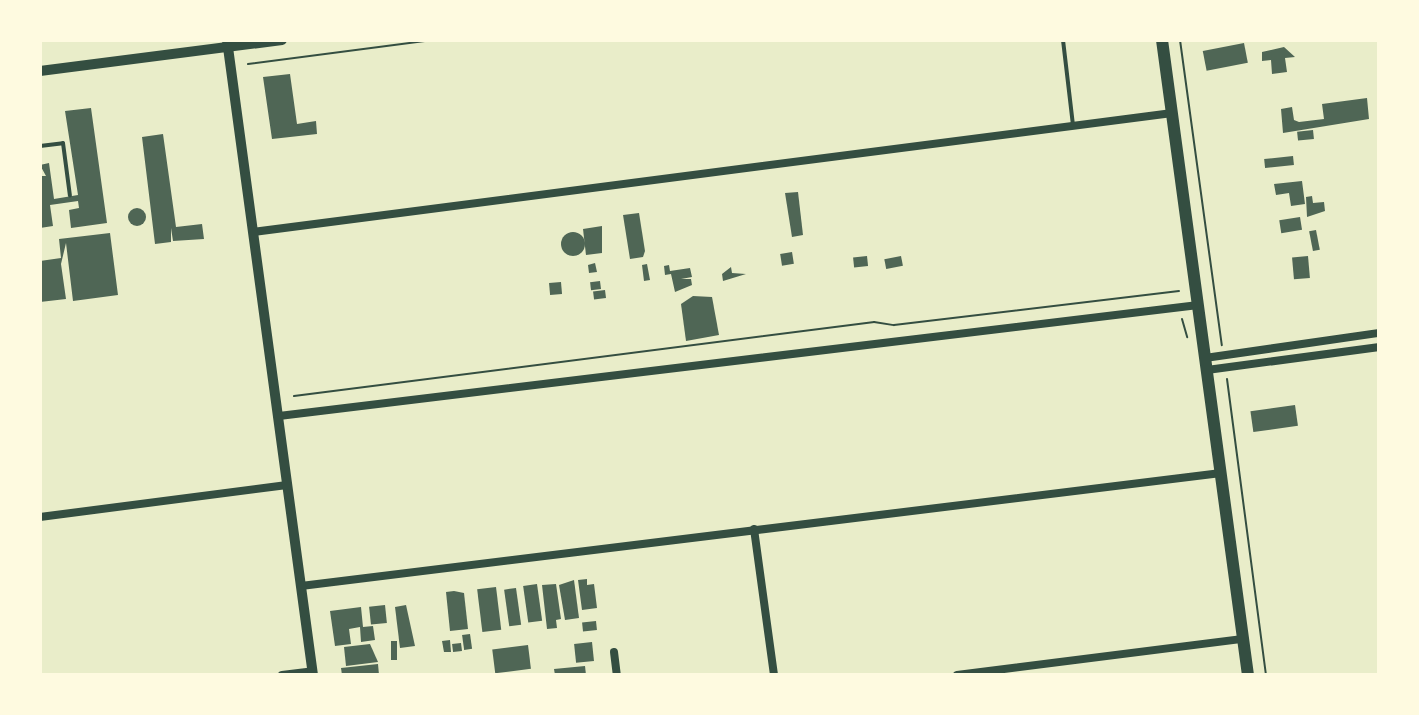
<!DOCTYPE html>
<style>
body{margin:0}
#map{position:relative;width:1419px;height:715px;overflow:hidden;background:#e9edc9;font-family:"DM Sans",sans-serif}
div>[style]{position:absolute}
.building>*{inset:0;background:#4f6655;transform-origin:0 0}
.round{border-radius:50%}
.path>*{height:2px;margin:-1px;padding:0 1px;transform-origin:1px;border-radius:1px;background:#344e41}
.service>*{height:4px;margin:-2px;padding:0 2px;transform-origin:2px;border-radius:2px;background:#344e41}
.minor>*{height:8px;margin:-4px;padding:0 4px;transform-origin:4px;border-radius:4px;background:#344e41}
.tertiary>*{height:10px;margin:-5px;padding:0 5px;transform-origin:5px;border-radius:5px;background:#344e41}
.primary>*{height:12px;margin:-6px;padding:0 6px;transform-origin:6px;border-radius:6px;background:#344e41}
span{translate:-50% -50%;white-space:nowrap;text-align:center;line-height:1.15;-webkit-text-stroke:7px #fefae0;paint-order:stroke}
.frame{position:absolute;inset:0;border:42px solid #fefae0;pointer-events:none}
</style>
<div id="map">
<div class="building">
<div style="left:1244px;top:43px;width:20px;height:42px;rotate:79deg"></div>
<div style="clip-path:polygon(1284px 47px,1295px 57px,1285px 58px,1287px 72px,1272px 74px,1271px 60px,1262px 61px,1262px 52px)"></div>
<div style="clip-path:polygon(290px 74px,297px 124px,316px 121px,317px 134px,272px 139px,263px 77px)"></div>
<div style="clip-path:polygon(1367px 98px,1369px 119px,1283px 133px,1281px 109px,1292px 107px,1294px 120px,1299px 122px,1324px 119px,1322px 104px)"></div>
<div style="clip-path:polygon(91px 108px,107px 223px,71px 228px,69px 210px,79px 208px,78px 201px,50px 205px,53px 226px,40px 228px,40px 176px,46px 176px,40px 165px,49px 163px,54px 199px,78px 195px,65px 111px)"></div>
<div style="left:1313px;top:130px;width:9px;height:16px;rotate:84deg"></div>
<div style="clip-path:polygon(163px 134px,176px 227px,202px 224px,204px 239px,173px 241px,171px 228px,171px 242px,155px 244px,142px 137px)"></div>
<div style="left:1293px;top:156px;width:9px;height:29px;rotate:84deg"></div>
<div style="clip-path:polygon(1302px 181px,1305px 204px,1291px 206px,1289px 193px,1276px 195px,1274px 184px)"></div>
<div style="clip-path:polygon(798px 192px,803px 235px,792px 237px,785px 193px)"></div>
<div style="clip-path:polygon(1312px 196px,1313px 203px,1324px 202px,1325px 211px,1307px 217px,1306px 197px)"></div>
<div class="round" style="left:128px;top:208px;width:18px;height:18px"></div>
<div style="clip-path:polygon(639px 213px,645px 251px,643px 257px,630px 259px,623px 215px)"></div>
<div style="left:1300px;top:217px;width:13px;height:21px;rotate:81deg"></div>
<div style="clip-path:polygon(602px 226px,602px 253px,586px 255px,583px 229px)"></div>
<div style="left:1316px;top:230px;width:20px;height:7px;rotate:79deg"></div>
<div class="round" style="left:561px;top:232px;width:24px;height:24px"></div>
<div style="clip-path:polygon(110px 233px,118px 295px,73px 301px,66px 243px,61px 264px,66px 299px,40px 302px,40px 261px,61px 258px,59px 239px)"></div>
<div style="left:792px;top:252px;width:12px;height:12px;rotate:81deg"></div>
<div style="left:867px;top:256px;width:10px;height:14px;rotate:84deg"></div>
<div style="left:901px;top:256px;width:10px;height:17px;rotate:79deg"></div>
<div style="left:1308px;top:256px;width:22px;height:16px;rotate:85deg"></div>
<div style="clip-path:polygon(595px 263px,597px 272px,589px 273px,588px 265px)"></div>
<div style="clip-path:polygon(647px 264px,650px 280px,644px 281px,642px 265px)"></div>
<div style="clip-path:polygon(669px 265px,670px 271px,690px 268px,692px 277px,681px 279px,691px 279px,692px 285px,675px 292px,671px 274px,665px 275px,664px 266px)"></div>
<div style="clip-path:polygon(731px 267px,732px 273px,746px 274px,723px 281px,722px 274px)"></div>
<div style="left:600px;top:281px;width:8px;height:10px;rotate:83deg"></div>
<div style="left:561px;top:282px;width:12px;height:12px;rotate:85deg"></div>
<div style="left:605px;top:290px;width:8px;height:12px;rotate:83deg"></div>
<div style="clip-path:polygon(693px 296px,712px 297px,719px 335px,686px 341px,681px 304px)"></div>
<div style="left:1295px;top:405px;width:21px;height:45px;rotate:82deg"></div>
<div style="clip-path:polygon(587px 579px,587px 585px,594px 584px,597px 608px,582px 610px,578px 580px)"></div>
<div style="clip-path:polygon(574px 580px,579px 618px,565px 620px,559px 585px)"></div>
<div style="left:537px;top:584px;width:37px;height:14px;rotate:82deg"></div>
<div style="clip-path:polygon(556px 584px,561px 619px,556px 620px,557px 628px,547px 629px,542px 585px)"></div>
<div style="left:496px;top:587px;width:43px;height:19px;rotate:83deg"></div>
<div style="left:516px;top:588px;width:37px;height:12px;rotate:82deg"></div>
<div style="clip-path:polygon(454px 591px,464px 593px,468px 629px,450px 631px,446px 592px)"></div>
<div style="left:385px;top:605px;width:18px;height:16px;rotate:84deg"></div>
<div style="clip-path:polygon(406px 605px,415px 646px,400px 648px,395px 607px)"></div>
<div style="clip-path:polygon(361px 607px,363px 627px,373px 626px,375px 640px,361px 642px,360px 627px,349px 629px,351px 644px,335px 646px,330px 611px)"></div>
<div style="left:596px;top:621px;width:9px;height:14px;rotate:84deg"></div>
<div style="left:470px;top:634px;width:15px;height:8px;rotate:82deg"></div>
<div style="clip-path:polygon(450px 640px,451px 652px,444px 652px,442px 641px)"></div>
<div style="left:391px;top:641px;width:6px;height:19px"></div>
<div style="left:592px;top:642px;width:19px;height:18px;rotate:84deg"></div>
<div style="left:461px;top:643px;width:8px;height:9px;rotate:83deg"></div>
<div style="clip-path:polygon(370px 644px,378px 662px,346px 666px,344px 647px)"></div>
<div style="left:528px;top:645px;width:24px;height:36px;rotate:83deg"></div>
<div style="clip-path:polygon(378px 664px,379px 675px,342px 675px,341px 668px)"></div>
<div style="clip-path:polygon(585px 666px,586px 675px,555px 675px,554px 669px)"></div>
</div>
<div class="path">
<div style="left:1180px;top:40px;width:308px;rotate:82.2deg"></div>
<div style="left:248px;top:64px;width:186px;rotate:-7.4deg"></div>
<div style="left:1182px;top:319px;width:19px;rotate:74deg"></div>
<div style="left:1227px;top:379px;width:299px;rotate:82.5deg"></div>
<div style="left:294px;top:396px;width:585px;rotate:-7.27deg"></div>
<div style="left:874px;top:322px;width:20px;rotate:9deg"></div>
<div style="left:894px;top:325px;width:287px;rotate:-6.8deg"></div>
</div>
<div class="service">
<div style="left:1063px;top:40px;width:86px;rotate:83.3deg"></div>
<div style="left:40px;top:146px;width:23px;rotate:-7deg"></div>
<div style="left:63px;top:143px;width:53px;rotate:82.5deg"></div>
</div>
<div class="minor">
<div style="left:253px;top:232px;width:927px;rotate:-7.38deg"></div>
<div style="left:1205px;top:358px;width:176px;rotate:-8.2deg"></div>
<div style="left:1207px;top:370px;width:174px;rotate:-7.6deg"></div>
<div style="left:279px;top:416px;width:926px;rotate:-6.89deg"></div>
<div style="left:40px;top:517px;width:249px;rotate:-7.4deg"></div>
<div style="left:754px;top:529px;width:147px;rotate:82.2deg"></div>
<div style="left:301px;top:586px;width:927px;rotate:-7deg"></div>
<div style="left:614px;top:652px;width:23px;rotate:83deg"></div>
<div style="left:282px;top:675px;width:31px;rotate:-7deg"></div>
<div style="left:957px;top:675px;width:288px;rotate:-7.2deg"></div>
</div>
<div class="tertiary">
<div style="left:227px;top:40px;width:641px;rotate:82.29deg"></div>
<div style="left:40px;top:71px;width:244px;rotate:-7.3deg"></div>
</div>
<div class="primary">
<div style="left:1162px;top:40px;width:641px;rotate:82.29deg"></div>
</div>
<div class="frame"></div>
</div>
